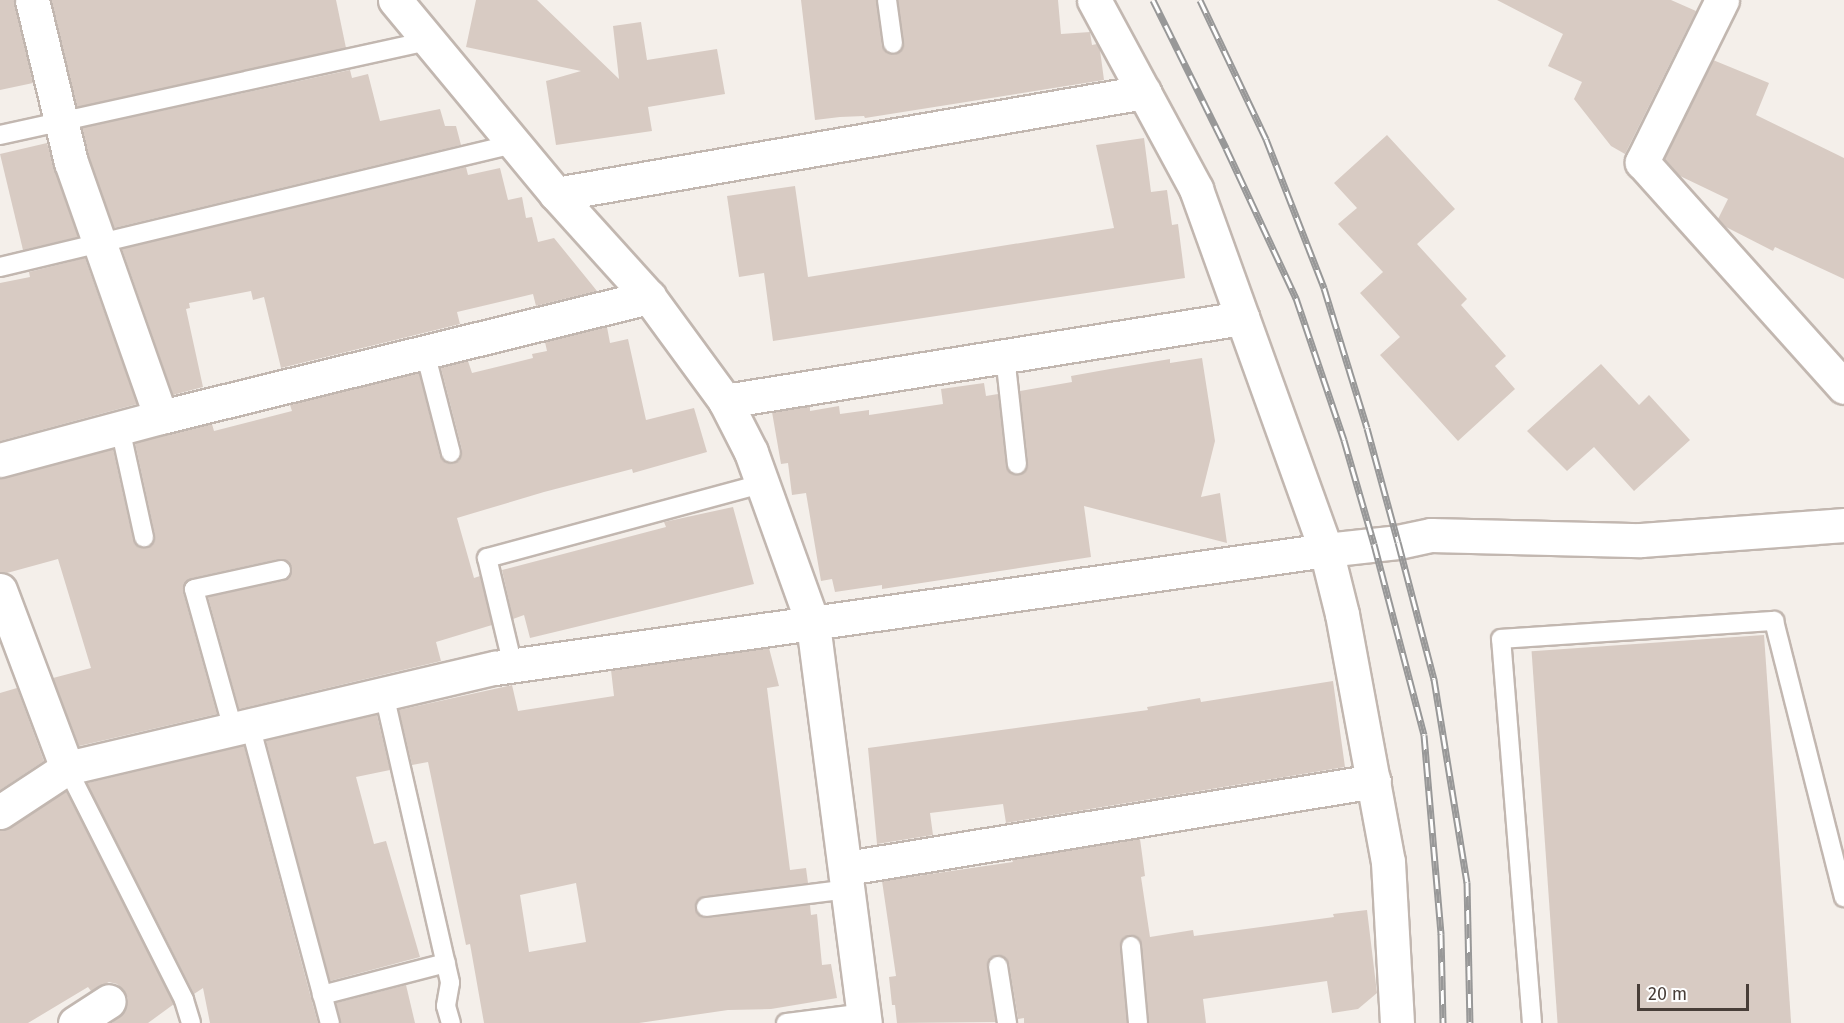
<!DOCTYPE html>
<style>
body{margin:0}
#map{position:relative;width:1844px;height:1023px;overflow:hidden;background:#f4efea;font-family:"Fira Sans",sans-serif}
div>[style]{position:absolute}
.building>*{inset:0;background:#d8cbc3;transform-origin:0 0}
.roads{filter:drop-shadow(2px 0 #c2b7b0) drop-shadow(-2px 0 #c2b7b0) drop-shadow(0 2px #c2b7b0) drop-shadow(0 -2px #c2b7b0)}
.service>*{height:18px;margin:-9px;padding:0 9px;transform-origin:9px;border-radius:9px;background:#fff}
.minor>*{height:33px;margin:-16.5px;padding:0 16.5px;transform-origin:16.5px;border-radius:16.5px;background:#fff}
.rail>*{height:7px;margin-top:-3.5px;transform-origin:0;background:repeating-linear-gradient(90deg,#fff 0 14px,#989898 0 28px);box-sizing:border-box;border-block:2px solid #989898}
span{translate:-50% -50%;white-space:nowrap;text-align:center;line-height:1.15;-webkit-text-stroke:4.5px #fff;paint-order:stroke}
.scale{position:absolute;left:1637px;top:984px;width:112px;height:27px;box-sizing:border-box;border:3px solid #483e38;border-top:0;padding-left:8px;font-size:18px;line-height:21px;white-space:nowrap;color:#483e38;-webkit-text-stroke:4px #fff;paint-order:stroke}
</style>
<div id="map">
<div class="building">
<div style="clip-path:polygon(0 0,14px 0,33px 83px,0 90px)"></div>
<div style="clip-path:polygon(51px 0,336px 0,346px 48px,77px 107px)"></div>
<div style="clip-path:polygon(476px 0,537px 0,619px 79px,613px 26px,641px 22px,647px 60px,717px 49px,725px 94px,648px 107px,652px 131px,556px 145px,546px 81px,581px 71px,466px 47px)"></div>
<div style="clip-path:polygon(801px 0,876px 0,882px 46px,885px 51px,894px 55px,900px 52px,904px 43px,898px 0,1058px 0,1061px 34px,1090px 32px,1092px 45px,1097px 44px,1100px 50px,1104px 80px,865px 118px,864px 116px,840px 117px,815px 120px)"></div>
<div style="clip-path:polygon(1497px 0,1671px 0,1696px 11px,1625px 154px,1611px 146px,1574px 99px,1582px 82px,1548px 66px,1563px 34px)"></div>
<div style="clip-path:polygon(1713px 60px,1769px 83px,1756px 115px,1844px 158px,1844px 279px,1775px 247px,1773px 251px,1726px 227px,1718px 219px,1728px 199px,1680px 176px,1664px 159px)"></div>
<div style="clip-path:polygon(350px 70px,352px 78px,368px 74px,380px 121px,440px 109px,445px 126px,456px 126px,461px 145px,114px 228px,89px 157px,82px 128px)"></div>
<div style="clip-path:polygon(1387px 135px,1455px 209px,1417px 244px,1467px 299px,1461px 305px,1506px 356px,1495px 366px,1515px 389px,1458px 441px,1380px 355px,1400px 337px,1360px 293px,1383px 272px,1338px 224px,1357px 208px,1334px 183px)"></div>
<div style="clip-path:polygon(1144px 138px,1151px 192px,1167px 190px,1172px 225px,1178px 224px,1185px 278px,773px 341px,764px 273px,739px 277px,727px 196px,795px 186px,808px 277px,1114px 228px,1096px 145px)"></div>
<div style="clip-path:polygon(47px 143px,78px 237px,23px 250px,0 154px)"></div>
<div style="clip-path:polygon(466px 167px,468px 175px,500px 168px,508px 200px,522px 197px,526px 218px,532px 217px,538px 242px,554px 238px,597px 291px,536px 306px,533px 294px,457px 312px,460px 324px,281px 368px,264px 297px,253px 300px,251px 291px,189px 303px,190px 308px,186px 309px,203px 387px,173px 395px,122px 249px)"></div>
<div style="clip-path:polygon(85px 258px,137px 404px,0 441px,0 283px,30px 277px,29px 272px)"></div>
<div style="clip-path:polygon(607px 327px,610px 343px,628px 339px,646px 420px,694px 408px,707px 452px,633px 473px,632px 469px,544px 492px,457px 518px,474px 578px,480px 576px,492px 625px,436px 642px,441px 661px,239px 709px,208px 597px,283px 581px,291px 574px,292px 567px,285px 560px,279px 559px,192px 578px,186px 581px,183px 592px,217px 714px,79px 746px,53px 678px,91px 668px,58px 559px,7px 573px,0 572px,0 478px,113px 449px,133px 539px,140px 547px,147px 548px,154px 541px,155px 535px,135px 443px,212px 424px,214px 431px,292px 411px,290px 405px,419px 373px,440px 456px,443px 461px,453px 464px,459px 461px,462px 450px,441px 368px,468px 361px,472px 373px,533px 358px,532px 354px,547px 351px,545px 342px)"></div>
<div style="clip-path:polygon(1202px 358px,1215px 441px,1201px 497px,1220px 493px,1227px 543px,1084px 506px,1091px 557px,882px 589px,882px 585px,835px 592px,832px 579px,821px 581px,806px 493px,792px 495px,788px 463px,781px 464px,772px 412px,810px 406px,810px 411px,839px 406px,840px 414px,869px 410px,869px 415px,943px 404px,941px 389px,984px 383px,986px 396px,998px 394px,1006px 466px,1012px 474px,1019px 475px,1027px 469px,1028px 463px,1020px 391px,1072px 382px,1071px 376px,1110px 369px,1170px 359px,1170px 363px)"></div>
<div style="clip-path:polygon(1601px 364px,1639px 405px,1649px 395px,1690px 440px,1634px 491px,1594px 447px,1567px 471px,1527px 431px)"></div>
<div style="clip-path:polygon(733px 507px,754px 584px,530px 638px,524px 615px,513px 619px,502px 570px,666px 527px,664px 522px)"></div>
<div style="left:1764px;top:635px;width:389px;height:233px;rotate:86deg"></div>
<div style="clip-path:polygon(evenodd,769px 648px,779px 686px,767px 688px,790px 870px,806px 868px,808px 883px,705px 896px,696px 902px,695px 909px,701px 917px,707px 918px,810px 905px,811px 915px,817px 914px,822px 965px,831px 964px,837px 998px,771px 1009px,728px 1010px,639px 1023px,484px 1023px,470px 944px,466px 945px,428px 762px,412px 765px,399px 710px,512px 685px,518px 711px,614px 696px,611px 670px,769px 648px,576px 883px,586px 942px,529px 952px,520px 895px,576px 883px)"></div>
<div style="clip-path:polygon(1333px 681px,1345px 767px,1006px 823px,1003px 804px,930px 813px,933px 835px,877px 844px,868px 748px,1148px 710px,1147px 707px,1200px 698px,1201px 702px)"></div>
<div style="clip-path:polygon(17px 688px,44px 761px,0 790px,0 693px)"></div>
<div style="clip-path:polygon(377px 715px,390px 770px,356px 777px,374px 844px,386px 841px,420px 957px,330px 981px,266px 741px)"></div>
<div style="clip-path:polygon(244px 746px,311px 998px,318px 1023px,210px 1023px,203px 988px,194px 994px,87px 783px)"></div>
<div style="clip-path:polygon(66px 791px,174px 1004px,148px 1023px,112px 1023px,125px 1010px,128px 999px,124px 990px,117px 984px,109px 982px,91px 991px,88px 987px,28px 1023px,0 1023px,0 831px,10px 828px)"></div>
<div style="clip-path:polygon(1140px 839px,1145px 876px,1141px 877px,1150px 937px,1193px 930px,1194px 936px,1334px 917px,1333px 914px,1367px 910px,1377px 993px,1358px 1009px,1332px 1013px,1327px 981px,1203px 999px,1206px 1023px,1149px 1023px,1142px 945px,1140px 939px,1131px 935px,1124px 937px,1120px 947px,1127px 1023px,1024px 1023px,1024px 1018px,1018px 1019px,1009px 964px,1006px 959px,997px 955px,991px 958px,987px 967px,996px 1022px,897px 1023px,895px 1005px,892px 1005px,889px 977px,896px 976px,882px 881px,1013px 862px,1012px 860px)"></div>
<div style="clip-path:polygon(406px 985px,415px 1023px,341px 1023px,336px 1003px)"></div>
</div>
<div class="roads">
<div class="service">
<div style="left:887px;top:0;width:44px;rotate:82.2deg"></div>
<div style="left:0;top:135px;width:438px;rotate:-12.4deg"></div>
<div style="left:0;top:267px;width:529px;rotate:-13.46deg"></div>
<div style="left:425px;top:352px;width:104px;rotate:75.6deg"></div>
<div style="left:1005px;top:356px;width:109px;rotate:83.7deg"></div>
<div style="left:120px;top:428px;width:112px;rotate:77.6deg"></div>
<div style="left:513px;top:666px;width:111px;rotate:-103.5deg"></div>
<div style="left:487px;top:558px;width:285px;rotate:-15.1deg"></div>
<div style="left:384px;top:694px;width:296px;rotate:77.1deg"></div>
<div style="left:450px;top:983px;width:23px;rotate:100deg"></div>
<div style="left:446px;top:1006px;width:18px;rotate:74deg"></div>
<div style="left:250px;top:725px;width:309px;rotate:75deg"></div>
<div style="left:233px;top:729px;width:145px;rotate:-105.6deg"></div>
<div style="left:194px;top:589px;width:89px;rotate:-12.3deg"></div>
<div style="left:67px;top:768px;width:260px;rotate:63.2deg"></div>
<div style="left:184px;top:1000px;width:24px;rotate:73deg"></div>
<div style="left:706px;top:907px;width:144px;rotate:-7.2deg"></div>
<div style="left:1131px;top:946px;width:77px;rotate:84.8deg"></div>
<div style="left:998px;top:966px;width:58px;rotate:81deg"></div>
<div style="left:322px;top:995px;width:128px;rotate:-14.5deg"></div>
<div style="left:786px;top:1023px;width:79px;rotate:-7.3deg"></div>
<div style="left:1532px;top:1023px;width:385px;rotate:-94.6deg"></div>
<div style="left:1501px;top:639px;width:274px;rotate:-3.8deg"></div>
<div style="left:1774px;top:621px;width:285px;rotate:75.8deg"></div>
</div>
<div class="minor">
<div style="left:32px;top:0;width:167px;rotate:76.5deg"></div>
<div style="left:71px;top:162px;width:270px;rotate:70.6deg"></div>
<div style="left:395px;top:0;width:252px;rotate:50.3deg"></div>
<div style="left:556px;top:194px;width:139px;rotate:47.9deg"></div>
<div style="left:649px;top:297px;width:129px;rotate:53.8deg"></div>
<div style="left:725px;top:401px;width:57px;rotate:63deg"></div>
<div style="left:751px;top:452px;width:183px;rotate:70.2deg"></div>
<div style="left:813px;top:624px;width:402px;rotate:82.6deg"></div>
<div style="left:1094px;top:0;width:215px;rotate:61.6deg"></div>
<div style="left:1196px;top:189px;width:384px;rotate:70.2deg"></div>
<div style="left:1326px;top:550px;width:66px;rotate:76deg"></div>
<div style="left:1342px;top:614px;width:252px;rotate:79.5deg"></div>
<div style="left:1388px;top:862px;width:161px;rotate:86.8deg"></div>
<div style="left:1722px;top:0;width:181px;rotate:116.3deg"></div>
<div style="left:1642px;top:162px;width:302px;rotate:48.1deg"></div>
<div style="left:556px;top:194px;width:597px;rotate:-9.84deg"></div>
<div style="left:725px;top:401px;width:524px;rotate:-9.12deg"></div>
<div style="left:0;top:460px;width:167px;rotate:-15deg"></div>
<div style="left:161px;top:417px;width:503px;rotate:-13.82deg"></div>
<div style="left:0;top:590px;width:190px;rotate:69.4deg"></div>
<div style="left:0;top:812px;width:80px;rotate:-33.3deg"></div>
<div style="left:67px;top:768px;width:440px;rotate:-13.2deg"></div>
<div style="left:495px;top:668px;width:839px;rotate:-8.08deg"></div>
<div style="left:1326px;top:550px;width:72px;rotate:-6.3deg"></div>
<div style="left:1398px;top:542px;width:34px;rotate:-12deg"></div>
<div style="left:1431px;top:535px;width:210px;rotate:1.4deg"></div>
<div style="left:1641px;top:540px;width:204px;rotate:-4.2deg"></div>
<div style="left:847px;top:868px;width:534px;rotate:-9.37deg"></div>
<div style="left:75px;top:1023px;width:40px;rotate:-32.9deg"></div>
</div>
</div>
<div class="rail">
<div style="left:1153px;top:0;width:165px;rotate:63.7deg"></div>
<div style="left:1226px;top:148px;width:166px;rotate:65deg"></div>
<div style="left:1296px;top:298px;width:150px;rotate:71.3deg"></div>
<div style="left:1344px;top:440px;width:108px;rotate:73.9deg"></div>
<div style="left:1374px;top:544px;width:197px;rotate:75.3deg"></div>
<div style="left:1424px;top:735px;width:200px;rotate:85.1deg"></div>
<div style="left:1441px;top:934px;width:89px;rotate:88.7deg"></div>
<div style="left:1200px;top:0;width:154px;rotate:64.6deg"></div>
<div style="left:1266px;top:139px;width:160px;rotate:68.7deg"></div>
<div style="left:1324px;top:288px;width:146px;rotate:72.9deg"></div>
<div style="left:1367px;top:428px;width:118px;rotate:74.8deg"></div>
<div style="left:1398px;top:542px;width:142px;rotate:75.3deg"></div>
<div style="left:1434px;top:679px;width:206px;rotate:80.8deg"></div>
<div style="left:1467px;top:882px;width:141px;rotate:88.8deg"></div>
</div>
<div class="scale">20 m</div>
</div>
